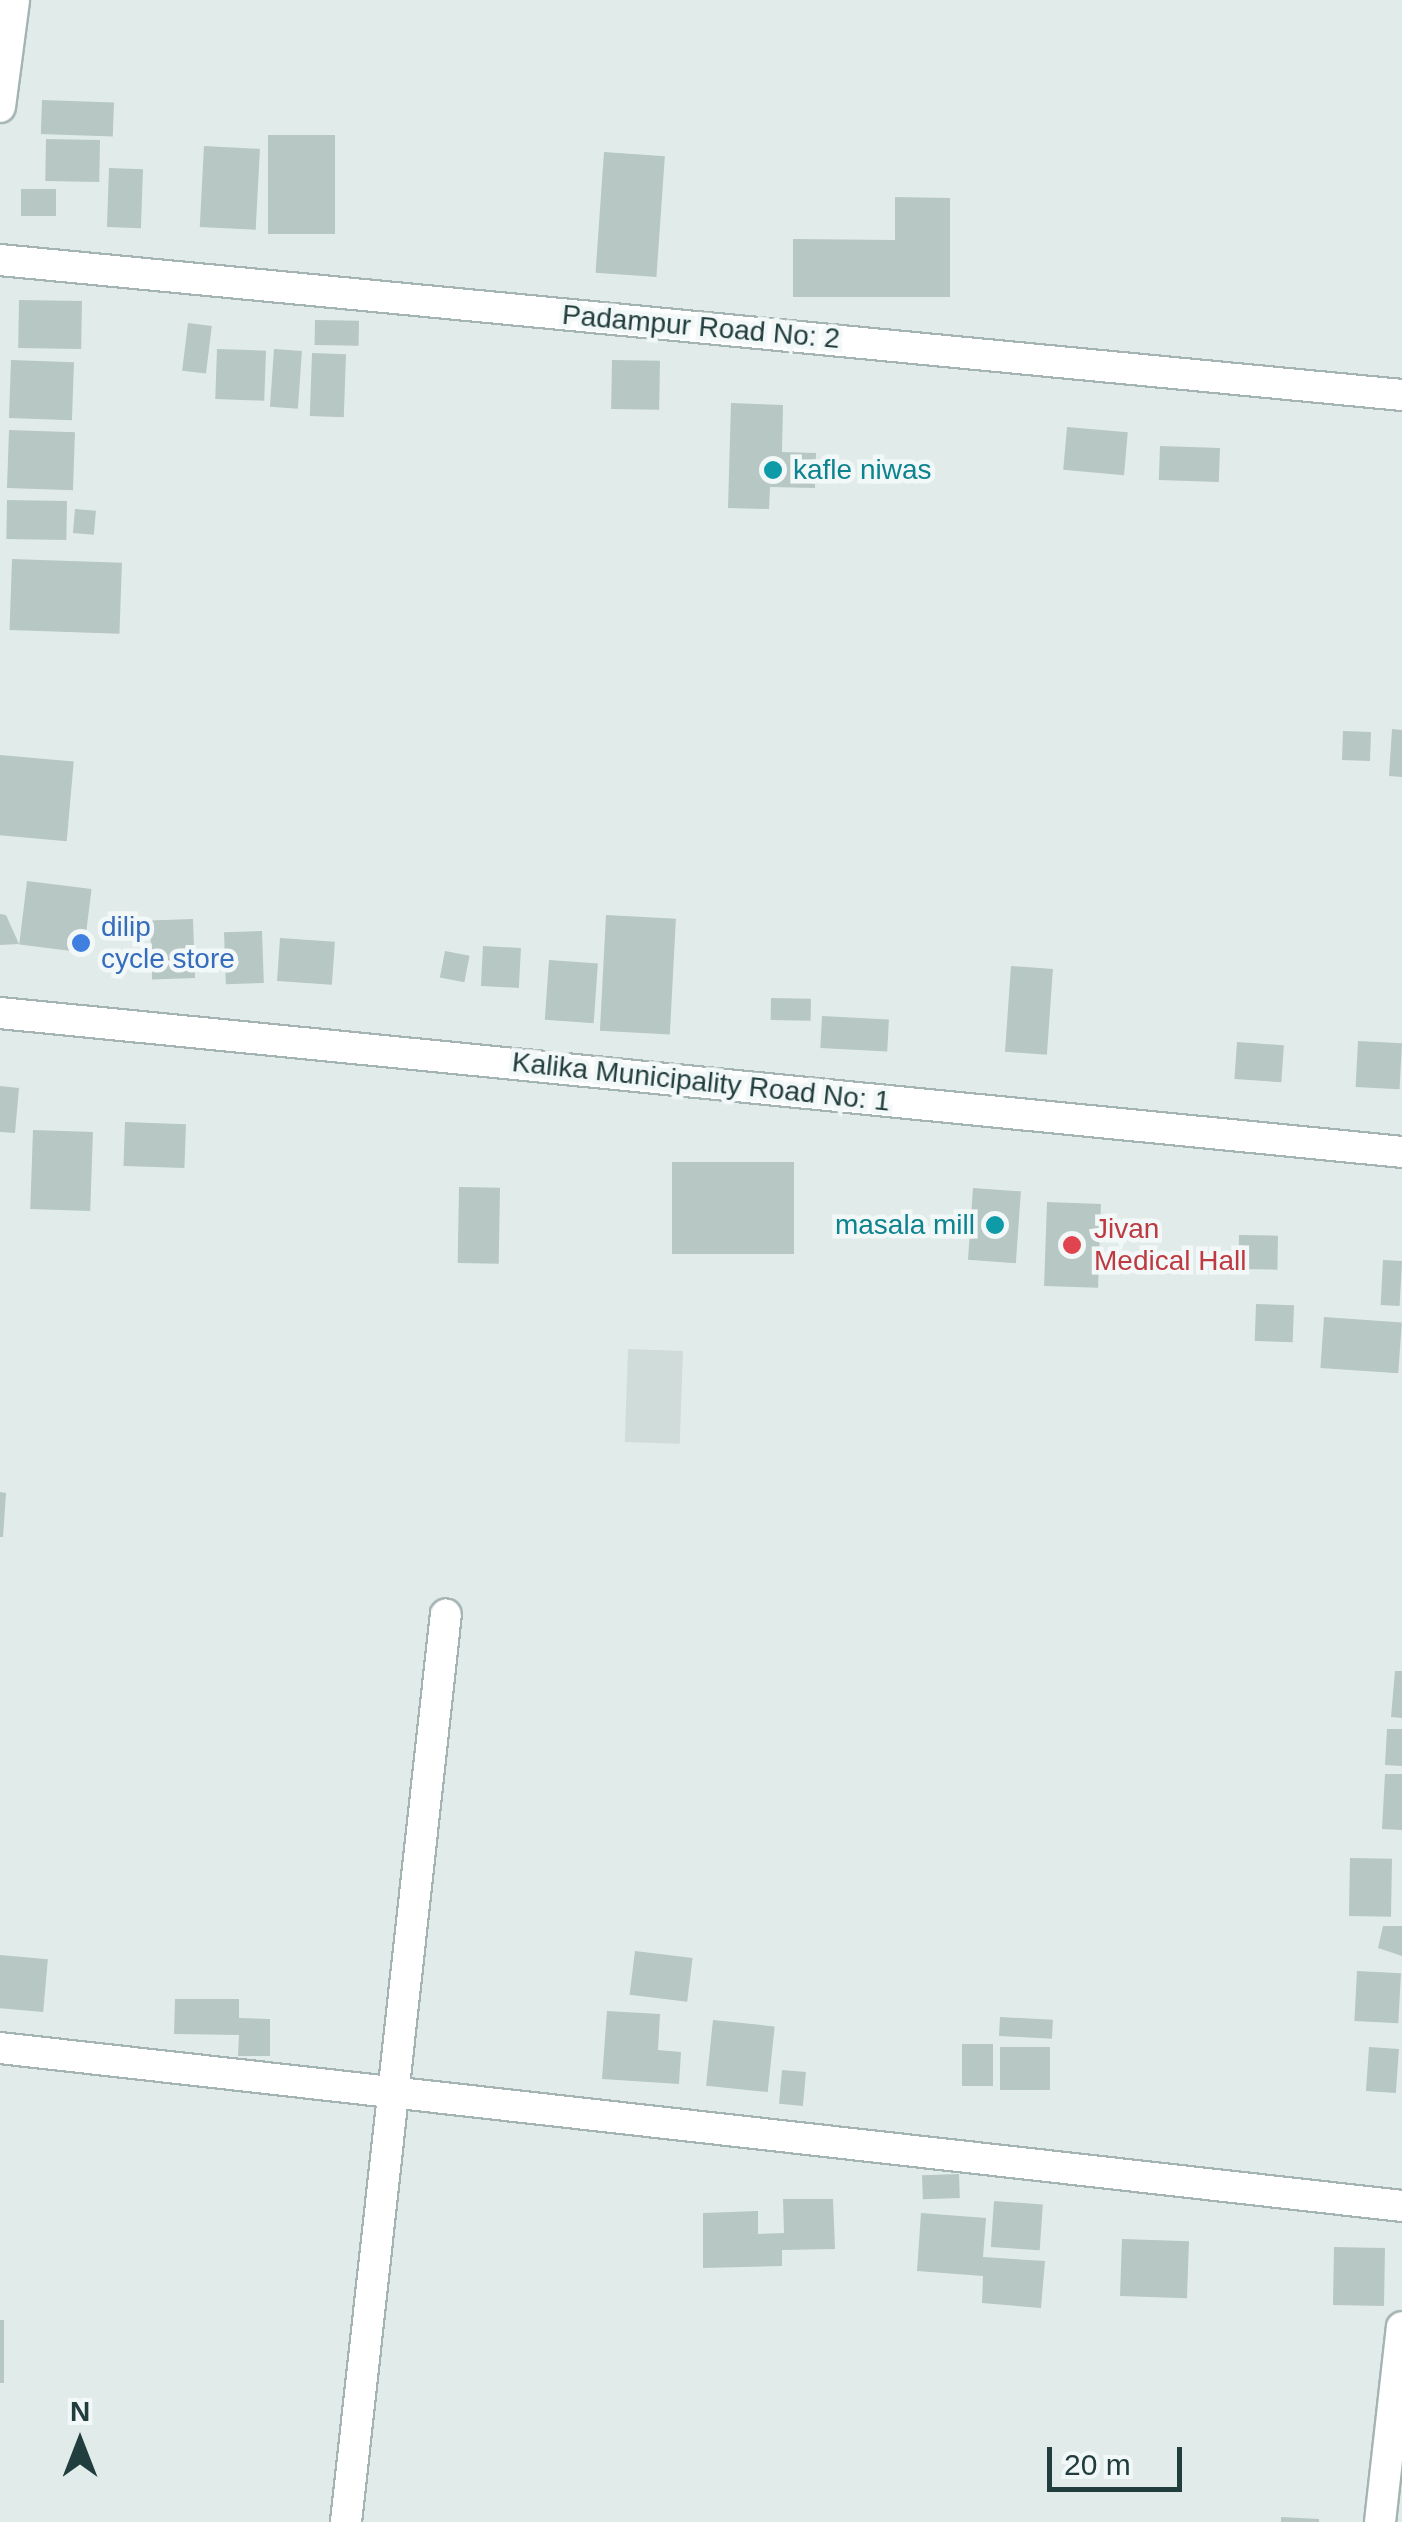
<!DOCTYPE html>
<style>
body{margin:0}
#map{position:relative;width:1402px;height:2522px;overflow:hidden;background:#e1ecea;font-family:Helvetica,sans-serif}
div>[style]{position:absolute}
.built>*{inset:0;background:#cfdcda;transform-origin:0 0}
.building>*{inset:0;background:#b6c7c4;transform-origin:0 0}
.roads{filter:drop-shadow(2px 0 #a4b4b3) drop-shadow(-2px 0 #a4b4b3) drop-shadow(0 2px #a4b4b3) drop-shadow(0 -2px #a4b4b3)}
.minor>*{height:30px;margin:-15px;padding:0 15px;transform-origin:15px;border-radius:15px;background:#fff}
.tertiary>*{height:30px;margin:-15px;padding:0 15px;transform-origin:15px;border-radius:15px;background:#fff}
.dots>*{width:28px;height:28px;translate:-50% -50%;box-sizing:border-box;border:5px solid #f2f8f7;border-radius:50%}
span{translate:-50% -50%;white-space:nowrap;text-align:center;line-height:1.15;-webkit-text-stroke:9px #f2f8f7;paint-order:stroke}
.street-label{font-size:28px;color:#213d3d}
.culture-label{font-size:28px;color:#0d838f}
.left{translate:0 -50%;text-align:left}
.right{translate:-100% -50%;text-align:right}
.shop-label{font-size:28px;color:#366cbe}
.health-label{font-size:28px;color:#be3a42}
.north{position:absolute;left:30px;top:2392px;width:100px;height:100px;-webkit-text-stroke:8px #f2f8f7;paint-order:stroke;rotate:0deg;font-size:28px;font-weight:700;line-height:40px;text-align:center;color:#213d3d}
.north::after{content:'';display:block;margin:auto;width:35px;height:45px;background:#213d3d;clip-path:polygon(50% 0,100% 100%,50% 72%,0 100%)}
.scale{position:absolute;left:1047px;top:2447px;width:135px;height:45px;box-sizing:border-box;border:5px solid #213d3d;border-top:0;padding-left:12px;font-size:30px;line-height:35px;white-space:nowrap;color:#213d3d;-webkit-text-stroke:8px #f2f8f7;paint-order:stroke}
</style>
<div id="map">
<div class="built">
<div style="left:628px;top:1349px;width:55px;height:93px;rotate:2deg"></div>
</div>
<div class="building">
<div style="left:42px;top:100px;width:72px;height:34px;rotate:2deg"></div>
<div style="left:268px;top:135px;width:67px;height:99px"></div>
<div style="left:46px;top:139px;width:54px;height:42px;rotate:1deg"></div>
<div style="left:204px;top:146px;width:56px;height:81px;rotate:3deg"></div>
<div style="left:604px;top:152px;width:61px;height:121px;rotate:4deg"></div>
<div style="left:109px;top:168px;width:34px;height:59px;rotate:2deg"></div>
<div style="left:56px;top:189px;width:27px;height:35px;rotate:90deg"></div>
<div style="clip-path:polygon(895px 197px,950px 198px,950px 297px,793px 297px,793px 239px,895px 240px)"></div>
<div style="left:19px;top:300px;width:63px;height:48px;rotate:1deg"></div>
<div style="left:315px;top:320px;width:44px;height:25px;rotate:1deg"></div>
<div style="left:188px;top:323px;width:24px;height:48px;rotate:7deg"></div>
<div style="left:217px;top:349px;width:49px;height:50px;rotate:2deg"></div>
<div style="left:274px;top:349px;width:28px;height:58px;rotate:4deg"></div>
<div style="left:312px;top:353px;width:34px;height:63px;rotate:2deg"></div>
<div style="left:11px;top:360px;width:63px;height:58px;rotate:2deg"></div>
<div style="left:612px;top:360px;width:48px;height:49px;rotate:1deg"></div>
<div style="clip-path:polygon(731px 403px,783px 405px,782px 452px,816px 453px,815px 488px,770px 487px,769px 509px,728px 508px)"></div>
<div style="left:1067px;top:427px;width:61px;height:43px;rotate:5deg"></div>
<div style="left:9px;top:430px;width:66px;height:58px;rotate:2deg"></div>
<div style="left:1160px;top:446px;width:60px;height:34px;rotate:2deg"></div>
<div style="left:7px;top:500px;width:60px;height:39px;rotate:1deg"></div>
<div style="left:75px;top:509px;width:21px;height:24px;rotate:5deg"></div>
<div style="left:12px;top:559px;width:110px;height:71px;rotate:2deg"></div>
<div style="clip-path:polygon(1392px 729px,1402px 730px,1402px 777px,1389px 776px)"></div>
<div style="left:1343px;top:731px;width:28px;height:29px;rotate:2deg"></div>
<div style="left:0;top:755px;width:74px;height:80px;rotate:5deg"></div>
<div style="left:27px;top:881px;width:65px;height:64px;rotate:7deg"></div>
<div style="clip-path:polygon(0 914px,6px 915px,19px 944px,0 945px)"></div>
<div style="left:606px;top:915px;width:70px;height:116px;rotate:3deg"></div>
<div style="left:193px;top:919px;width:59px;height:43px;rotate:88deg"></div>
<div style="left:262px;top:931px;width:52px;height:38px;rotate:88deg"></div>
<div style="left:280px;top:938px;width:55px;height:43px;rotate:4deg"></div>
<div style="left:483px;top:946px;width:38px;height:40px;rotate:3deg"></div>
<div style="left:445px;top:951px;width:25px;height:27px;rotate:11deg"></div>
<div style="left:549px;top:960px;width:49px;height:60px;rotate:4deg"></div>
<div style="left:1011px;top:966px;width:42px;height:86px;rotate:4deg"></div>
<div style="left:771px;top:998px;width:40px;height:22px;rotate:1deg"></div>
<div style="left:822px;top:1016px;width:67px;height:32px;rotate:3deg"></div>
<div style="left:1358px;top:1041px;width:44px;height:46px;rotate:3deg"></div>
<div style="left:1237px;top:1042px;width:47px;height:37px;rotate:4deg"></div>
<div style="clip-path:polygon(0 1086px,19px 1088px,15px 1133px,0 1132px)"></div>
<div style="left:125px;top:1122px;width:61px;height:44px;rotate:2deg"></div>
<div style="left:33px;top:1130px;width:60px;height:79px;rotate:2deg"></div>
<div style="left:672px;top:1162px;width:122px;height:92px"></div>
<div style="left:459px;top:1187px;width:41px;height:76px;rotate:1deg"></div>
<div style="left:973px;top:1188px;width:48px;height:72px;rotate:4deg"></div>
<div style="left:1047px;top:1202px;width:54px;height:84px;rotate:2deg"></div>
<div style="left:1239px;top:1235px;width:39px;height:34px;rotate:1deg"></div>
<div style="left:1383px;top:1260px;width:19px;height:45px;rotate:3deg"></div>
<div style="left:1256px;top:1304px;width:38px;height:37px;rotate:2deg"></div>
<div style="left:1324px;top:1317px;width:78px;height:51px;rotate:4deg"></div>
<div style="clip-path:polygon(0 1492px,6px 1493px,3px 1537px,0 1537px)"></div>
<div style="clip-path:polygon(1395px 1671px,1402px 1671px,1402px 1718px,1391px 1717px)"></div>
<div style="clip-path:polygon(1387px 1729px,1402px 1729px,1402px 1766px,1385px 1765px)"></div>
<div style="clip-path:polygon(1385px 1774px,1402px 1774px,1402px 1830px,1382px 1829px)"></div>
<div style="left:1350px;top:1858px;width:42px;height:58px;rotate:1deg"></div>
<div style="clip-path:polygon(1383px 1926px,1402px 1926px,1402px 1956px,1378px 1948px)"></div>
<div style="left:635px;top:1951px;width:58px;height:44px;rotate:7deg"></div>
<div style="left:0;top:1955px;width:48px;height:53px;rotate:5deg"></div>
<div style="left:1357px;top:1971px;width:44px;height:50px;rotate:3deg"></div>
<div style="clip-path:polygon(175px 1999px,239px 1999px,239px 2018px,270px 2019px,270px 2056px,238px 2056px,239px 2035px,174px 2034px)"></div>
<div style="clip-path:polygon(607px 2011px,660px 2014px,658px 2050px,681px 2052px,679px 2084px,602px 2079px)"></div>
<div style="left:1000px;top:2017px;width:53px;height:19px;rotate:3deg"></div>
<div style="left:713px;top:2020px;width:62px;height:66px;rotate:6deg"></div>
<div style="left:962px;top:2044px;width:31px;height:42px"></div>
<div style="left:1000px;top:2047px;width:50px;height:43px"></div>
<div style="left:1369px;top:2047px;width:30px;height:44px;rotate:4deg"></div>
<div style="left:782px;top:2070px;width:24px;height:34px;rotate:5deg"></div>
<div style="left:959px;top:2174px;width:24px;height:37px;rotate:88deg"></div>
<div style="clip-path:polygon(783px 2199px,833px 2199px,835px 2249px,782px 2250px,782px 2266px,703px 2268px,703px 2213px,758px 2211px,758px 2234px,784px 2233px)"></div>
<div style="left:994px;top:2201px;width:49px;height:46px;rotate:4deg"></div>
<div style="clip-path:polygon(921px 2213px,986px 2218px,983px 2257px,1045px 2261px,1041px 2308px,982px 2303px,983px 2276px,917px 2271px)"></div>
<div style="left:1122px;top:2239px;width:67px;height:57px;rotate:2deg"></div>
<div style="left:1334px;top:2247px;width:51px;height:58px;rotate:1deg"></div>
<div style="left:0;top:2320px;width:4px;height:63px"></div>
<div style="clip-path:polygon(1281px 2517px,1319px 2519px,1319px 2522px,1281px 2522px)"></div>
</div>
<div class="roads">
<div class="minor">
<div style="left:0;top:107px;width:108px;rotate:-82.5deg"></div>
<div style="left:0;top:260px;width:1408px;rotate:5.5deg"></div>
<div style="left:0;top:2048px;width:1411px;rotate:6.43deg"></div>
<div style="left:346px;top:2522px;width:913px;rotate:-83.72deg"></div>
<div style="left:1380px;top:2522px;width:196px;rotate:-83.6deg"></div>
</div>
<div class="tertiary">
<div style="left:0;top:1013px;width:1409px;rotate:5.66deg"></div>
</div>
</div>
<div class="dots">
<div style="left:773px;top:470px;background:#0f9aa8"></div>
<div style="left:81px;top:943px;background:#3f7fe0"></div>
<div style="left:995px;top:1225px;background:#0f9aa8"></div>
<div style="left:1072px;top:1245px;background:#e0444e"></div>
</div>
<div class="street-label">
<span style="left:701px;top:327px;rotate:5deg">Padampur Road No: 2</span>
<span style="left:701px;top:1082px;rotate:6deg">Kalika Municipality Road No: 1</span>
</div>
<div class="culture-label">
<span class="left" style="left:793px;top:470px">kafle niwas</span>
<span class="right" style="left:975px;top:1225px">masala mill</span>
</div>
<div class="shop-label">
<span class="left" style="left:101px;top:943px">dilip<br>cycle store</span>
</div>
<div class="health-label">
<span class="left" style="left:1094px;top:1245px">Jivan<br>Medical Hall</span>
</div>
<div class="north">N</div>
<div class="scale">20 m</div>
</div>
